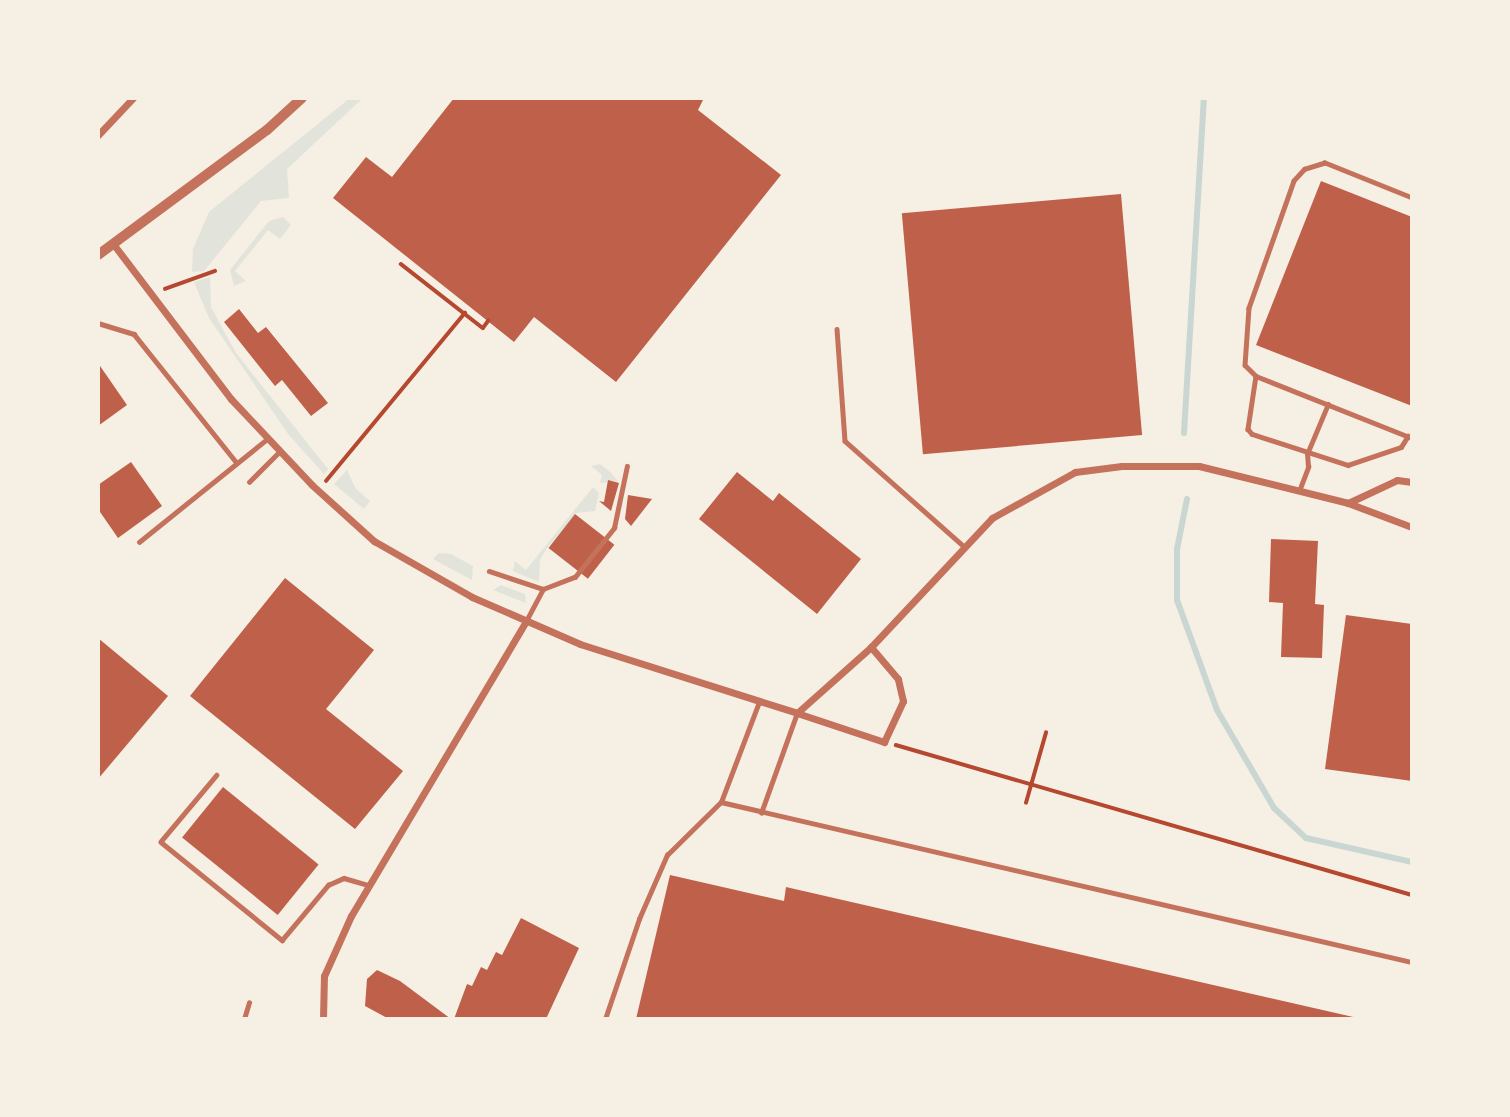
<!DOCTYPE html>
<style>
body{margin:0}
#map{position:relative;width:1510px;height:1117px;overflow:hidden;background:#f6efe4;font-family:"DM Sans",sans-serif}
div>[style]{position:absolute}
.green>*{inset:0;background:#e2e4dc}
.stream>*{height:6px;margin:-3px;padding:0 3px;transform-origin:3px;border-radius:3px;background:#c9d6d2}
.building>*{inset:0;background:#bf614a;transform-origin:0 0}
.path>*{height:3.5px;margin:-1.75px;padding:0 1.75px;transform-origin:1.75px;border-radius:1.75px;background:#b5482f}
.service>*{height:4.5px;margin:-2.25px;padding:0 2.25px;transform-origin:2.25px;border-radius:2.25px;background:#c5725c}
.minor>*{height:7px;margin:-3.5px;padding:0 3.5px;transform-origin:3.5px;border-radius:3.5px;background:#c5725c}
.tertiary>*{height:10px;margin:-5px;padding:0 5px;transform-origin:5px;border-radius:5px;background:#c5725c}
span{translate:-50% -50%;white-space:nowrap;text-align:center;line-height:1.15;-webkit-text-stroke:5px #f6efe4;paint-order:stroke}
.frame{position:absolute;inset:0;border:100px solid #f6efe4;pointer-events:none}
</style>
<div id="map">
<div class="green">
<div style="clip-path:polygon(350px 98px,363px 98px,287px 169px,289px 198px,261px 201px,204px 271px,192px 272px,193px 249px,209px 212px)"></div>
<div style="clip-path:polygon(283px 217px,291px 225px,280px 239px,268px 230px,235px 271px,246px 281px,234px 286px,230px 270px,269px 221px)"></div>
<div style="clip-path:polygon(210px 277px,211px 307px,236px 353px,328px 469px,324px 474px,288px 434px,209px 318px,194px 282px)"></div>
<div style="clip-path:polygon(600px 464px,610px 472px,618px 481px,600px 483px,602px 475px,591px 466px)"></div>
<div style="clip-path:polygon(347px 470px,356px 489px,370px 501px,364px 509px,334px 484px)"></div>
<div style="clip-path:polygon(593px 487px,599px 493px,595px 511px,576px 513px,547px 548px,540px 560px,539px 582px,513px 571px,515px 561px,526px 570px)"></div>
<div style="clip-path:polygon(439px 553px,451px 554px,473px 566px,472px 580px,433px 559px)"></div>
<div style="clip-path:polygon(501px 585px,525px 594px,526px 603px,493px 590px)"></div>
</div>
<div class="stream">
<div style="left:1184px;top:433px;width:336px;rotate:-86.6deg"></div>
<div style="left:1187px;top:499px;width:51px;rotate:101.3deg"></div>
<div style="left:1177px;top:549px;width:51px;rotate:90deg"></div>
<div style="left:1177px;top:600px;width:117px;rotate:70deg"></div>
<div style="left:1217px;top:710px;width:113px;rotate:59.8deg"></div>
<div style="left:1274px;top:808px;width:44px;rotate:43.2deg"></div>
<div style="left:1306px;top:838px;width:109px;rotate:12.8deg"></div>
</div>
<div class="building">
<div style="clip-path:polygon(454px 98px,704px 98px,698px 110px,781px 175px,616px 382px,534px 317px,514px 342px,333px 198px,366px 157px,392px 177px)"></div>
<div style="clip-path:polygon(1321px 181px,1412px 217px,1412px 406px,1256px 345px)"></div>
<div style="left:1121px;top:194px;width:242px;height:220px;rotate:85deg"></div>
<div style="clip-path:polygon(239px 309px,258px 333px,266px 327px,328px 403px,311px 416px,282px 380px,275px 386px,224px 322px)"></div>
<div style="clip-path:polygon(98px 363px,127px 405px,98px 426px)"></div>
<div style="clip-path:polygon(131px 462px,162px 506px,118px 538px,98px 509px,98px 485px)"></div>
<div style="clip-path:polygon(737px 472px,773px 501px,779px 493px,861px 559px,817px 614px,699px 519px)"></div>
<div style="clip-path:polygon(608px 480px,619px 483px,611px 511px,599px 501px,604px 502px)"></div>
<div style="clip-path:polygon(628px 495px,652px 499px,631px 526px,625px 519px)"></div>
<div style="left:575px;top:514px;width:50px;height:43px;rotate:38deg"></div>
<div style="clip-path:polygon(1271px 539px,1318px 541px,1315px 604px,1324px 605px,1322px 658px,1281px 657px,1283px 603px,1269px 602px)"></div>
<div style="clip-path:polygon(285px 578px,374px 650px,326px 709px,403px 771px,355px 829px,190px 696px)"></div>
<div style="clip-path:polygon(1346px 615px,1412px 624px,1412px 781px,1325px 769px)"></div>
<div style="clip-path:polygon(98px 638px,168px 696px,98px 779px)"></div>
<div style="left:223px;top:787px;width:123px;height:65px;rotate:39deg"></div>
<div style="clip-path:polygon(670px 875px,784px 901px,786px 887px,1362px 1019px,636px 1019px)"></div>
<div style="clip-path:polygon(521px 918px,579px 948px,546px 1019px,454px 1019px,467px 984px,472px 986px,481px 967px,487px 970px,496px 952px,502px 955px)"></div>
<div style="clip-path:polygon(377px 970px,400px 981px,451px 1019px,389px 1019px,365px 1006px,367px 979px)"></div>
</div>
<div class="path">
<div style="left:401px;top:264px;width:104px;rotate:38deg"></div>
<div style="left:483px;top:328px;width:9px;rotate:-54deg"></div>
<div style="left:165px;top:289px;width:53px;rotate:-19.8deg"></div>
<div style="left:326px;top:481px;width:218px;rotate:-50.4deg"></div>
<div style="left:896px;top:745px;width:537px;rotate:16.21deg"></div>
<div style="left:1026px;top:803px;width:73px;rotate:-74.1deg"></div>
</div>
<div class="service">
<div style="left:1412px;top:198px;width:94px;rotate:-158.1deg"></div>
<div style="left:1325px;top:163px;width:21px;rotate:163deg"></div>
<div style="left:1305px;top:169px;width:16px;rotate:133deg"></div>
<div style="left:1294px;top:181px;width:135px;rotate:109.5deg"></div>
<div style="left:1249px;top:308px;width:57px;rotate:94deg"></div>
<div style="left:1245px;top:365px;width:16px;rotate:45deg"></div>
<div style="left:1256px;top:376px;width:168px;rotate:21.7deg"></div>
<div style="left:98px;top:323px;width:38px;rotate:17deg"></div>
<div style="left:134px;top:334px;width:165px;rotate:51.4deg"></div>
<div style="left:837px;top:329px;width:112px;rotate:85.9deg"></div>
<div style="left:845px;top:441px;width:160px;rotate:41.5deg"></div>
<div style="left:1256px;top:376px;width:54px;rotate:98.6deg"></div>
<div style="left:1248px;top:429px;width:6px;rotate:51deg"></div>
<div style="left:1252px;top:434px;width:101px;rotate:17.9deg"></div>
<div style="left:1348px;top:465px;width:56px;rotate:-18.8deg"></div>
<div style="left:1401px;top:447px;width:13px;rotate:-58deg"></div>
<div style="left:249px;top:482px;width:44px;rotate:-45deg"></div>
<div style="left:1299px;top:491px;width:26px;rotate:-69deg"></div>
<div style="left:1308px;top:467px;width:13px;rotate:-94deg"></div>
<div style="left:1307px;top:454px;width:54px;rotate:-67.2deg"></div>
<div style="left:139px;top:542px;width:164px;rotate:-38.8deg"></div>
<div style="left:489px;top:571px;width:57px;rotate:18.4deg"></div>
<div style="left:543px;top:589px;width:34px;rotate:-21deg"></div>
<div style="left:575px;top:577px;width:63px;rotate:-51.5deg"></div>
<div style="left:614px;top:528px;width:63px;rotate:-78.2deg"></div>
<div style="left:526px;top:621px;width:36px;rotate:-62deg"></div>
<div style="left:217px;top:775px;width:87px;rotate:129.9deg"></div>
<div style="left:161px;top:842px;width:156px;rotate:39deg"></div>
<div style="left:282px;top:940px;width:72px;rotate:-50.1deg"></div>
<div style="left:328px;top:885px;width:17px;rotate:-24deg"></div>
<div style="left:344px;top:878px;width:26px;rotate:16deg"></div>
<div style="left:721px;top:802px;width:107px;rotate:-69.2deg"></div>
<div style="left:761px;top:813px;width:106px;rotate:-70.2deg"></div>
<div style="left:244px;top:1019px;width:17px;rotate:-73deg"></div>
<div style="left:605px;top:1019px;width:106px;rotate:-71.2deg"></div>
<div style="left:639px;top:919px;width:70px;rotate:-66.4deg"></div>
<div style="left:667px;top:855px;width:76px;rotate:-44.5deg"></div>
<div style="left:721px;top:802px;width:709px;rotate:13.04deg"></div>
</div>
<div class="minor">
<div style="left:98px;top:135px;width:51px;rotate:-46.6deg"></div>
<div style="left:114px;top:245px;width:193px;rotate:52.8deg"></div>
<div style="left:231px;top:399px;width:118px;rotate:46.7deg"></div>
<div style="left:312px;top:485px;width:84px;rotate:42.1deg"></div>
<div style="left:374px;top:541px;width:113px;rotate:29.7deg"></div>
<div style="left:472px;top:597px;width:118px;rotate:23.5deg"></div>
<div style="left:580px;top:644px;width:228px;rotate:17.6deg"></div>
<div style="left:797px;top:713px;width:99px;rotate:-41.7deg"></div>
<div style="left:871px;top:647px;width:177px;rotate:-46.8deg"></div>
<div style="left:992px;top:518px;width:95px;rotate:-29deg"></div>
<div style="left:1075px;top:472px;width:47px;rotate:-7.3deg"></div>
<div style="left:1122px;top:466px;width:77px"></div>
<div style="left:1199px;top:466px;width:154px;rotate:13.9deg"></div>
<div style="left:1348px;top:503px;width:68px;rotate:20.6deg"></div>
<div style="left:1348px;top:503px;width:54px;rotate:-25.1deg"></div>
<div style="left:1397px;top:480px;width:15px;rotate:8deg"></div>
<div style="left:797px;top:713px;width:92px;rotate:18.4deg"></div>
<div style="left:884px;top:742px;width:45px;rotate:-65.1deg"></div>
<div style="left:903px;top:701px;width:23px;rotate:-103deg"></div>
<div style="left:898px;top:679px;width:42px;rotate:-130.2deg"></div>
<div style="left:323px;top:1019px;width:43px;rotate:-88.7deg"></div>
<div style="left:324px;top:976px;width:66px;rotate:-65.8deg"></div>
<div style="left:351px;top:916px;width:343px;rotate:-59.3deg"></div>
</div>
<div class="tertiary">
<div style="left:98px;top:255px;width:210px;rotate:-36.5deg"></div>
<div style="left:267px;top:130px;width:47px;rotate:-42.4deg"></div>
</div>
<div class="frame"></div>
</div>
